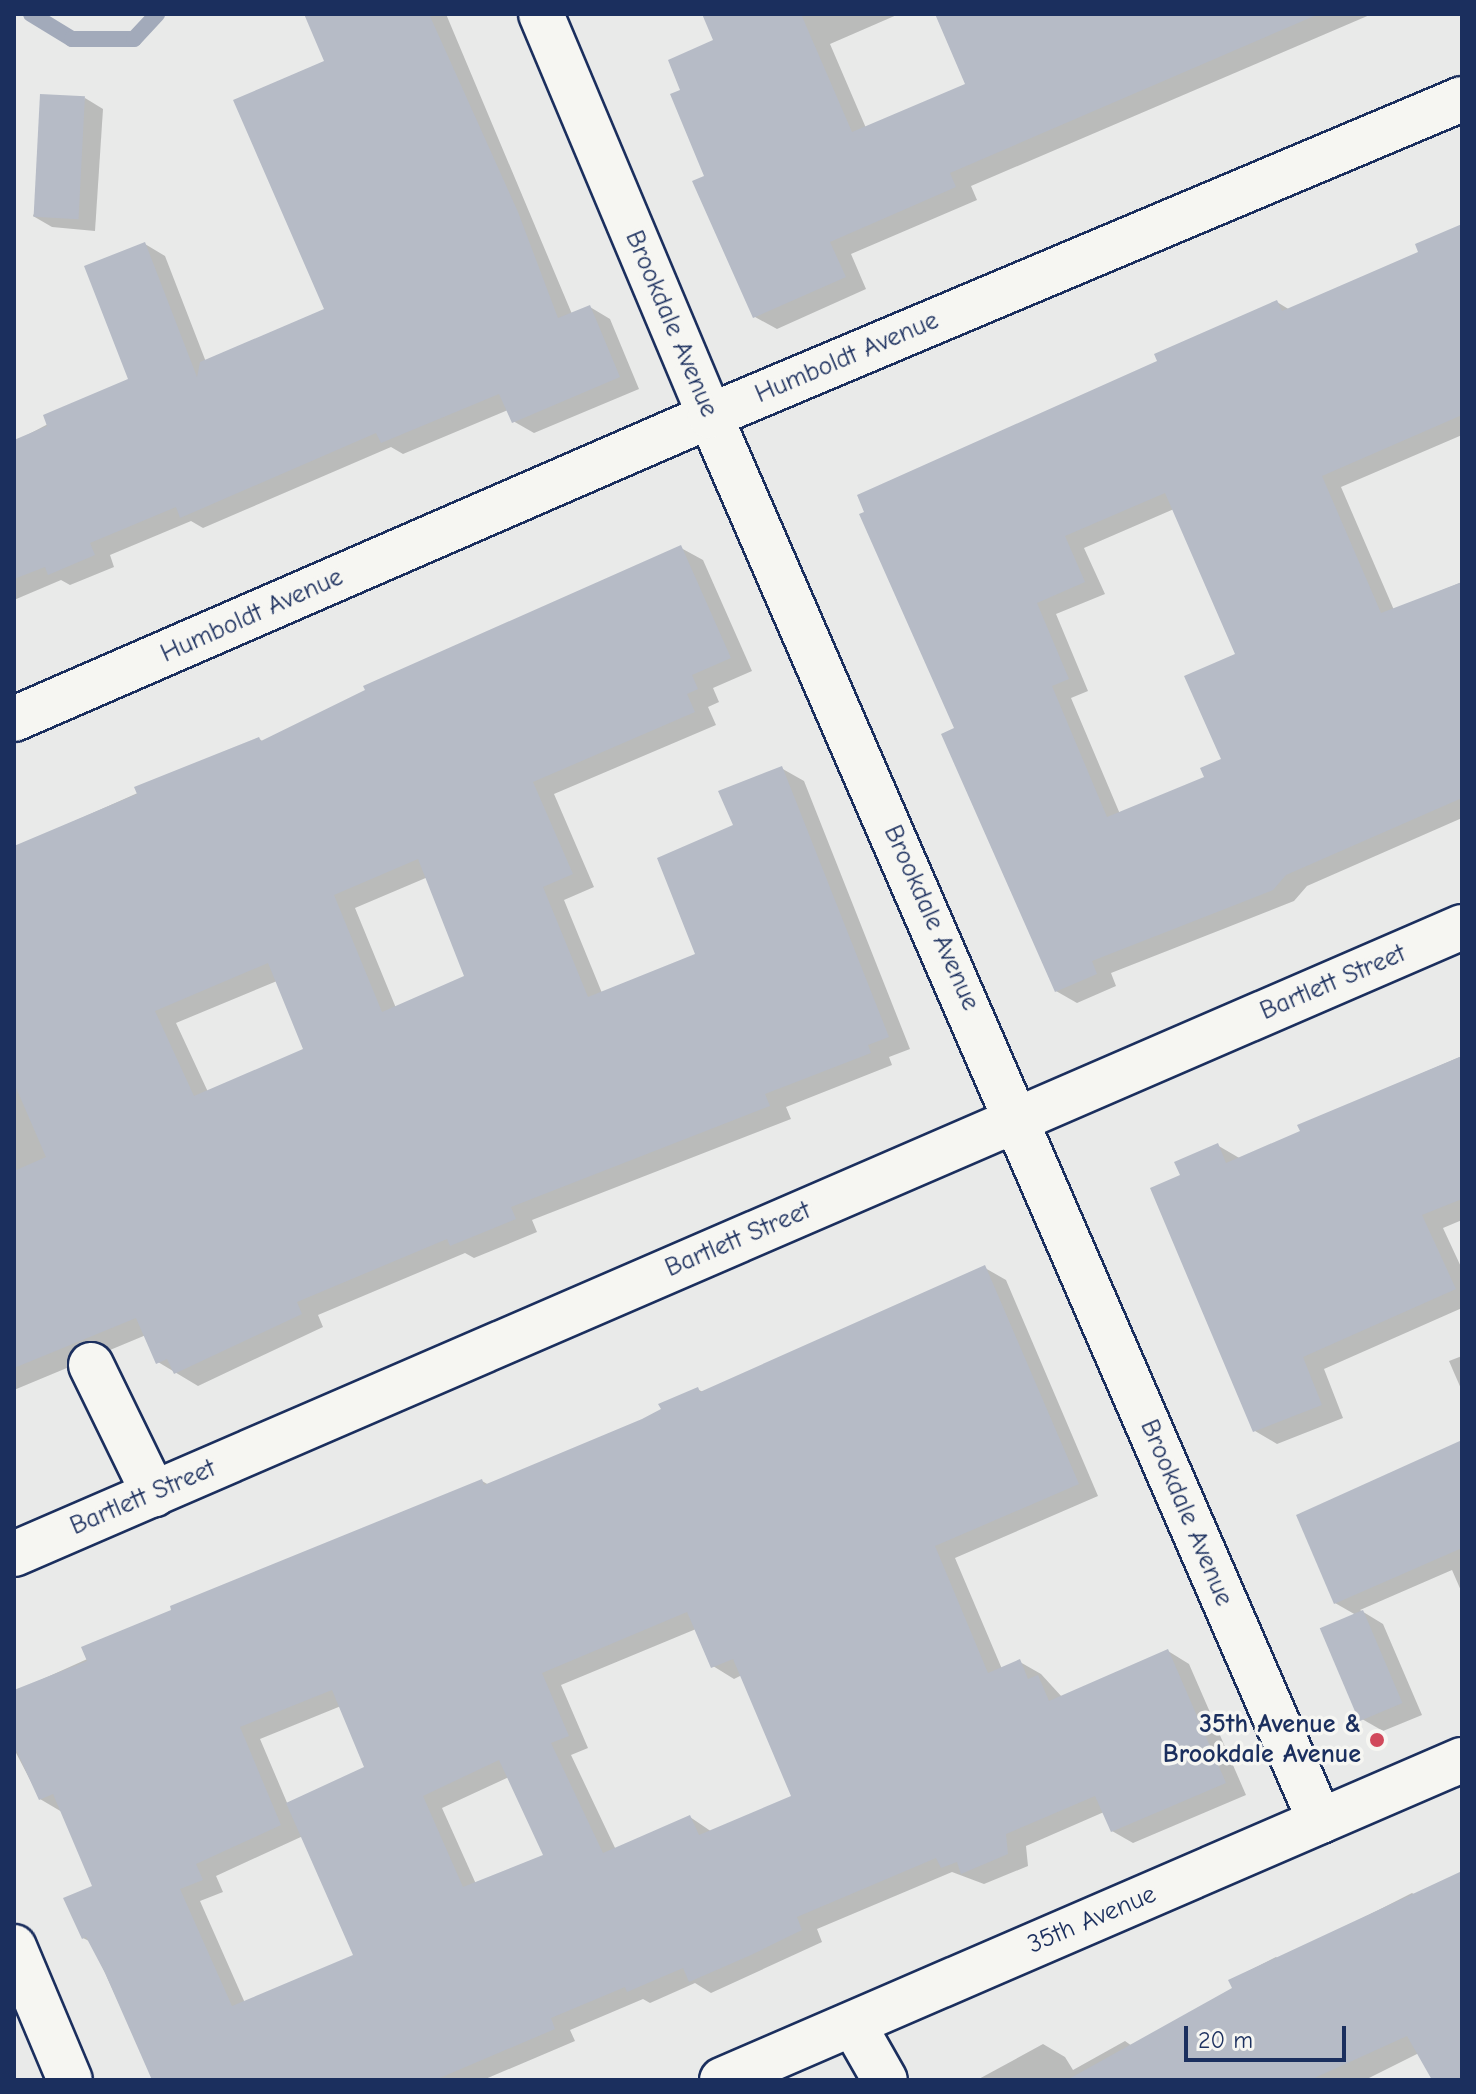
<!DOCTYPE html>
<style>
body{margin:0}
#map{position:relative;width:1476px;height:2094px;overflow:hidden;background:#e9eae9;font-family:"Comic Neue",sans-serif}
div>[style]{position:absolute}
.shadow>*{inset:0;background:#0003}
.stream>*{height:16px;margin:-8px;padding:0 8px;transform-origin:8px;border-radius:8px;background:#a2aaba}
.building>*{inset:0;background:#b6bbc6;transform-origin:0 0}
.roads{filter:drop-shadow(2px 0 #1b2f5e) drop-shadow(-2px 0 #1b2f5e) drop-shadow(0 2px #1b2f5e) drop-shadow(0 -2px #1b2f5e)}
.minor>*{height:44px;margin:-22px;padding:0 22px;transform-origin:22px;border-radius:22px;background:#f6f6f2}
.major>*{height:44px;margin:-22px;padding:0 22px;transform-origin:22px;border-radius:22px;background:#f6f6f2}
.dots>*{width:22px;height:22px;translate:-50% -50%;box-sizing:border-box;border:4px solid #f6f6f2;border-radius:50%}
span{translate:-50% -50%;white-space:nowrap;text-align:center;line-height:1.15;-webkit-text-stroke:7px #f6f6f2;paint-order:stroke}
.street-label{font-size:26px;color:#1b2f5e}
.poi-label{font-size:26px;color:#1b2f5e;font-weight:700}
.right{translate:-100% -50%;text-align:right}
.frame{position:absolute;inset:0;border:16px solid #1b2f5e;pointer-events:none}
.scale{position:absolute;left:1184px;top:2026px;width:162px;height:36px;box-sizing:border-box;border:4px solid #1b2f5e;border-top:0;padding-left:10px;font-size:24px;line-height:28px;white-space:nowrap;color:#1b2f5e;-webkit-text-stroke:6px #f6f6f2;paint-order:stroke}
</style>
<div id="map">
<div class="shadow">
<div style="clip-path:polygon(307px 14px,446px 14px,572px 314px,590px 307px,610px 319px,639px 389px,534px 433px,513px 421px,508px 410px,403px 454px,391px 447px,203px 528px,191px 521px,110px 555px,114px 567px,70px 585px,61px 580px,14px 600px,14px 442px,131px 380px,145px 244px,165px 256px,206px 362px,326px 310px,327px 62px)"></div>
<div style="clip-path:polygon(704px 14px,899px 14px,830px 44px,866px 128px,968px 85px,937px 14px,1372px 14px,971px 186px,977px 200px,851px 254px,866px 289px,777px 329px,755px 317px,683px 91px,716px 41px)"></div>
<div style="clip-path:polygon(85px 98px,103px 109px,95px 231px,52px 227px,33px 216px)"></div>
<div style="clip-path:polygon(evenodd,1462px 234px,1462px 435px,1341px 487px,1394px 610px,1462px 582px,1462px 818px,1307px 886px,1294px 901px,1111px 973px,1116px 986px,1077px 1003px,1056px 991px,957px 729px,1160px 362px,1277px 302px,1290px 310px,1462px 234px,1174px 509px,1237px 655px,1223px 760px,1206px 778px,1120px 814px,1071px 698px,1088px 691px,1056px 614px,1105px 594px,1084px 548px,1174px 509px)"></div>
<div style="clip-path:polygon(evenodd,681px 548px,703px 560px,752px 671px,713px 688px,719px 702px,708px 707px,716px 725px,554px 794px,594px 887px,564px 900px,602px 993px,698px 955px,735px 826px,781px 768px,804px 781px,910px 1049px,889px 1057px,892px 1065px,786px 1107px,791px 1119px,532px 1220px,537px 1232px,474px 1258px,465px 1253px,318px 1315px,323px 1327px,198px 1386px,158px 1362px,146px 1335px,14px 1390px,14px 848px,259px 739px,264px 742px,681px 548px,428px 877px,466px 977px,396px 1008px,355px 908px,428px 877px,681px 548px,277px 981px,305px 1050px,208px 1092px,176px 1023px,277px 981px)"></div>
<div style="clip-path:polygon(1462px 1056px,1462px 1220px,1443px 1228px,1462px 1269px,1462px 1308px,1324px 1369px,1343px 1418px,1277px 1444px,1255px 1431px,1183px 1176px,1217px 1145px,1241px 1159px,1302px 1133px,1300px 1126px)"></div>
<div style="clip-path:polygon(evenodd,985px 1268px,1006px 1280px,1098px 1496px,955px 1558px,1002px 1669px,1020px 1662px,1041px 1674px,1062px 1697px,1168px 1651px,1189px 1664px,1246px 1795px,1133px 1843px,1112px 1831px,1104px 1812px,1026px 1846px,1028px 1866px,984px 1884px,952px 1872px,817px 1929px,822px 1942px,711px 1993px,695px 1983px,650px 2003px,643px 1999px,570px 2030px,575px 2041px,483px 2080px,154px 2080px,91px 1942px,83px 1938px,95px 1887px,62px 1812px,40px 1799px,14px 1749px,14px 1692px,482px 1481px,489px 1485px,643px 1420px,697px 1389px,703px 1392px,985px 1268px,696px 1629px,713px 1666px,734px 1679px,742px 1675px,794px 1797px,712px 1832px,690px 1817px,616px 1850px,571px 1755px,588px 1748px,561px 1685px,696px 1629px,985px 1268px,341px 1706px,367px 1768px,288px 1805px,260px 1739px,341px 1706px,985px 1268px,509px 1777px,545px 1856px,476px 1884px,442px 1808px,509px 1777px,985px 1268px,303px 1836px,355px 1956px,245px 2003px,200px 1901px,223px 1892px,216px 1876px,303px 1836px)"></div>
<div style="clip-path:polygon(1462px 1356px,1462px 1391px,1449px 1361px)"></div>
<div style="clip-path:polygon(1462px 1442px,1462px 1593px,1452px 1570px,1360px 1610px,1383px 1624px,1422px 1715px,1383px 1731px,1362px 1719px,1356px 1615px,1335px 1603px)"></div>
<div style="clip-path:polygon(1462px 1874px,1462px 2080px,1434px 2080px,1419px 2053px,1365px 2080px,977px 2080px,1043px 2044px,1065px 2057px,1073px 2070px,1125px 2041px,1132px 2046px,1235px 1989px,1231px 1980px,1276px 1957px,1280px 1960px,1412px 1893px,1417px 1896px)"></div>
</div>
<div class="stream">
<div style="left:31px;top:14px;width:48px;rotate:31.4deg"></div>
<div style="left:72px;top:39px;width:62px"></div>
<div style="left:134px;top:39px;width:34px;rotate:-47deg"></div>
</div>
<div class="building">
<div style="clip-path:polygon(304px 14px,429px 14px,518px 212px,558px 318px,590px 305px,620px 377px,512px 423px,499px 394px,381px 443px,376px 433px,180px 518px,176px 507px,90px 543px,95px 555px,48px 575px,45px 567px,14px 579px,14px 440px,47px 426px,43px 415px,128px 379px,84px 266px,145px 242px,197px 377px,200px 362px,324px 309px,233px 100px,324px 61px)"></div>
<div style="clip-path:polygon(702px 14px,801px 14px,852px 132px,965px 84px,935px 14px,1319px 14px,950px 173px,956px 187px,830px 242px,846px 277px,753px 318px,692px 181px,704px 176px,670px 94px,680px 90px,668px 60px,713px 40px)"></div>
<div style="left:40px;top:94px;width:45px;height:123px;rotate:3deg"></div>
<div style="clip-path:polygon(evenodd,1462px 224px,1462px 415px,1322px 476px,1381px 613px,1462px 582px,1462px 798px,1286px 875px,1273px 890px,1092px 961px,1097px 974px,1055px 992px,941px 734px,954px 728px,859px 514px,864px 512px,857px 495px,1157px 361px,1154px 354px,1277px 300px,1282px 311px,1418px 252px,1415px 244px,1462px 224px,1165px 493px,1235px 654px,1184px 676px,1221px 759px,1200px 768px,1204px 777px,1107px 817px,1052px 686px,1069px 679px,1037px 603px,1085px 582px,1065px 536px,1165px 493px)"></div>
<div style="clip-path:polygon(evenodd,681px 545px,731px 658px,692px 675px,698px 689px,687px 694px,695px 712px,533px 782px,573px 874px,543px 887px,588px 997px,695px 954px,657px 858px,733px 825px,718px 791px,782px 766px,889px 1037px,868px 1045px,871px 1053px,765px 1094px,770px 1106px,511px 1207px,516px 1219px,450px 1246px,447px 1239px,297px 1302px,302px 1314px,174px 1374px,167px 1359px,156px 1364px,136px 1318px,14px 1368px,14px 1171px,46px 1157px,14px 1083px,14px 846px,137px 794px,134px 787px,259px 737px,261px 741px,365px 690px,363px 686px,681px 545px,418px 859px,464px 976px,382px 1012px,334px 895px,418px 859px,681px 545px,268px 963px,303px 1049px,194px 1096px,155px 1011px,268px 963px)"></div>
<div style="clip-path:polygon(1462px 1056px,1462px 1199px,1422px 1215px,1456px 1289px,1303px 1357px,1322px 1405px,1253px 1432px,1150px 1188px,1180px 1175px,1174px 1162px,1218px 1143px,1226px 1163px,1300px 1131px,1297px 1125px)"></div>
<div style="clip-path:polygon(evenodd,985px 1265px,1079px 1484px,935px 1546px,988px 1673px,1020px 1659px,1028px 1679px,1038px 1675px,1049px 1701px,1168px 1649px,1226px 1783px,1111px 1832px,1095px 1796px,1006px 1834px,1008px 1854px,961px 1874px,957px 1862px,941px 1868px,936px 1858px,797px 1917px,802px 1930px,751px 1955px,689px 1982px,683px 1968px,627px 1992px,625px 1987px,551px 2018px,555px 2029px,435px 2080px,152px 2080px,105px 1973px,86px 1937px,82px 1939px,63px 1898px,92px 1886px,53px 1794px,39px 1800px,14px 1745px,14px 1690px,87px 1661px,81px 1647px,171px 1610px,170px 1606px,482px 1479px,484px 1485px,642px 1419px,661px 1409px,658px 1404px,698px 1387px,700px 1392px,985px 1265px,687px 1612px,711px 1668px,733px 1659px,791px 1796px,699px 1835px,690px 1815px,603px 1853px,551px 1743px,569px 1736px,542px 1673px,687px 1612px,985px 1265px,332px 1690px,364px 1767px,286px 1803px,353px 1955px,232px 2006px,180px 1889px,203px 1880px,196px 1864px,281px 1825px,240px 1727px,332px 1690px,985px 1265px,499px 1760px,543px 1855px,463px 1887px,423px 1796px,499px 1760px)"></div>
<div style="clip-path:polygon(1462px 1440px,1462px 1548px,1334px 1604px,1296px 1515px)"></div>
<div style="left:1363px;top:1610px;width:101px;height:47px;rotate:67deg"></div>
<div style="clip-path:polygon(1462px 1871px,1462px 2080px,1432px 2080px,1407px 2036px,1310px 2080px,1067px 2080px,1232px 1988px,1228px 1980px)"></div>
</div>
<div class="roads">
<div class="minor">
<div style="left:541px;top:14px;width:436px;rotate:67.2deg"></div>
<div style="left:710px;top:416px;width:1532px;rotate:66.53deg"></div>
<div style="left:14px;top:719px;width:759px;rotate:-23.53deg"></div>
<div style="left:710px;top:416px;width:816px;rotate:-22.86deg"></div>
<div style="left:91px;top:1365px;width:144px;rotate:64deg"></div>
<div style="left:14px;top:1554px;width:1578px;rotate:-23.41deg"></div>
<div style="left:14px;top:1947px;width:144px;rotate:67.2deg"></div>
<div style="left:853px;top:2024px;width:64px;rotate:60.3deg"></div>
</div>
<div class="major">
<div style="left:722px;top:2080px;width:806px;rotate:-23.39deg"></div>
</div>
</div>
<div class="dots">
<div style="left:1377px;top:1740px;background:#d1495b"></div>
</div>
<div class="street-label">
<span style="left:671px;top:324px;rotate:67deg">Brookdale Avenue</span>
<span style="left:847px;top:358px;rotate:-23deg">Humboldt Avenue</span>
<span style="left:252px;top:616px;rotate:-24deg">Humboldt Avenue</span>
<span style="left:931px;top:918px;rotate:66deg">Brookdale Avenue</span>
<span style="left:1333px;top:983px;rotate:-23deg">Bartlett Street</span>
<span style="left:738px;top:1240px;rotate:-23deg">Bartlett Street</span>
<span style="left:143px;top:1498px;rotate:-23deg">Bartlett Street</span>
<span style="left:1186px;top:1513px;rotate:67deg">Brookdale Avenue</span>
<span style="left:1092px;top:1920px;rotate:-23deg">35th Avenue</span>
</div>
<div class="poi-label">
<span class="right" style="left:1361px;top:1740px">35th Avenue &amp;<br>Brookdale Avenue</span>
</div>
<div class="frame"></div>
<div class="scale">20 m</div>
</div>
